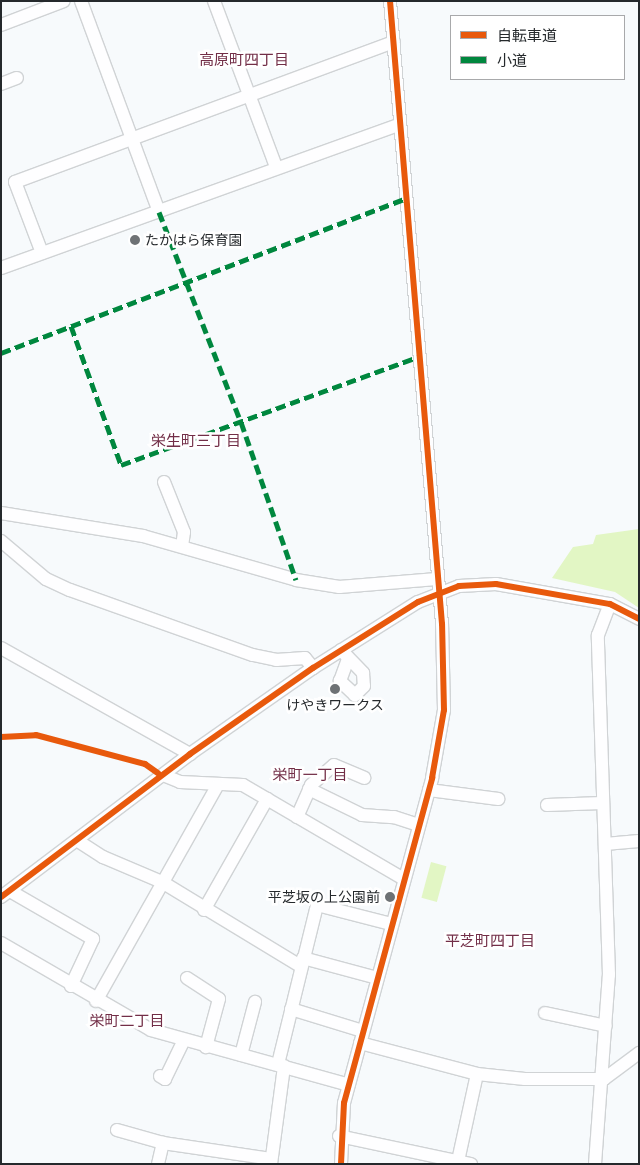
<!DOCTYPE html>
<meta charset="utf-8">
<style>
body{margin:0}
#map{position:relative;width:640px;height:1165px;overflow:hidden;background:#f7fafc;font-family:Ubuntu,"Noto Sans JP",sans-serif}
div>[style]{position:absolute}
.green>*{inset:0;background:#e2f6c4;transform-origin:0 0}
.roads{filter:drop-shadow(1px 0 #d0d3d5) drop-shadow(-1px 0 #d0d3d5) drop-shadow(0 1px #d0d3d5) drop-shadow(0 -1px #d0d3d5)}
.minor>*{height:12px;margin:-6px;padding:0 6px;transform-origin:6px;border-radius:6px;background:#fefeff}
.quiet>*{height:5px;margin-top:-2.5px;transform-origin:0;background:repeating-linear-gradient(90deg,#00873e 0 10px,transparent 0 15px)}
.cycleway>*{height:6px;margin:-3px;padding:0 3px;transform-origin:3px;border-radius:3px;background:#e8590c}
.dots>*{width:14px;height:14px;translate:-50% -50%;box-sizing:border-box;border:2px solid #fff;border-radius:50%}
span{translate:-50% -50%;white-space:nowrap;text-align:center;line-height:1.15;-webkit-text-stroke:5px #fff;paint-order:stroke}
.poi-label{font-size:14px;color:#25292c}
.left{translate:0 -50%;text-align:left}
.right{translate:-100% -50%;text-align:right}
.neighbourhood-label{font-size:15px;color:#722e47}
.frame{position:absolute;inset:0;border:2px solid #25292c;pointer-events:none}
.legend{position:absolute;left:450px;top:15px;width:175px;height:65px;box-sizing:border-box;background:#fff;border:1px solid #a8a9ab;margin:0;padding:6px 9px;list-style:none;font-size:15px;color:#25292c}
.legend li{display:flex;align-items:center;gap:10px;height:25px}
.legend b{width:25px;border:1px solid #a8a9ab}
</style>
<div id="map">
<div class="green">
<div style="clip-path:polygon(639px 529px,639px 608px,615px 592px,552px 578px,573px 547px,593px 544px,596px 535px)"></div>
<div style="left:431px;top:862px;width:16px;height:37px;rotate:15deg"></div>
</div>
<div class="roads">
<div class="minor">
<div style="left:81px;top:1px;width:225px;rotate:69.7deg"></div>
<div style="left:214px;top:1px;width:177px;rotate:69.5deg"></div>
<div style="left:1px;top:25px;width:67px;rotate:-20.9deg"></div>
<div style="left:1px;top:84px;width:17px;rotate:-21deg"></div>
<div style="left:42px;top:253px;width:76px;rotate:-110.8deg"></div>
<div style="left:15px;top:182px;width:404px;rotate:-20.3deg"></div>
<div style="left:1px;top:268px;width:424px;rotate:-19.8deg"></div>
<div style="left:164px;top:482px;width:54px;rotate:68.2deg"></div>
<div style="left:184px;top:532px;width:14px;rotate:98deg"></div>
<div style="left:1px;top:513px;width:144px;rotate:9.2deg"></div>
<div style="left:143px;top:536px;width:159px;rotate:16deg"></div>
<div style="left:296px;top:580px;width:44px;rotate:9.2deg"></div>
<div style="left:339px;top:587px;width:98px;rotate:-4.7deg"></div>
<div style="left:1px;top:541px;width:59px;rotate:40.2deg"></div>
<div style="left:46px;top:579px;width:26px;rotate:25deg"></div>
<div style="left:70px;top:590px;width:194px;rotate:19.6deg"></div>
<div style="left:253px;top:655px;width:24px;rotate:12deg"></div>
<div style="left:276px;top:660px;width:29px;rotate:-4deg"></div>
<div style="left:305px;top:658px;width:13px;rotate:51deg"></div>
<div style="left:1px;top:648px;width:217px;rotate:29.3deg"></div>
<div style="left:341px;top:650px;width:32px;rotate:46deg"></div>
<div style="left:363px;top:673px;width:13px;rotate:86deg"></div>
<div style="left:364px;top:686px;width:13px;rotate:135deg"></div>
<div style="left:355px;top:695px;width:21px;rotate:-137deg"></div>
<div style="left:340px;top:681px;width:23px;rotate:-70deg"></div>
<div style="left:163px;top:775px;width:18px;rotate:22deg"></div>
<div style="left:180px;top:782px;width:63px;rotate:2.7deg"></div>
<div style="left:243px;top:785px;width:186px;rotate:30.3deg"></div>
<div style="left:309px;top:789px;width:59px;rotate:26.1deg"></div>
<div style="left:362px;top:815px;width:32px;rotate:4deg"></div>
<div style="left:394px;top:817px;width:25px;rotate:18deg"></div>
<div style="left:429px;top:790px;width:70px;rotate:7.4deg"></div>
<div style="left:547px;top:805px;width:55px;rotate:-2.1deg"></div>
<div style="left:297px;top:817px;width:35px;rotate:-66deg"></div>
<div style="left:311px;top:785px;width:30px;rotate:-41deg"></div>
<div style="left:334px;top:765px;width:33px;rotate:23deg"></div>
<div style="left:78px;top:841px;width:30px;rotate:33deg"></div>
<div style="left:103px;top:857px;width:64px;rotate:23deg"></div>
<div style="left:162px;top:882px;width:162px;rotate:31.3deg"></div>
<div style="left:605px;top:844px;width:34px;rotate:-5deg"></div>
<div style="left:10px;top:891px;width:96px;rotate:30deg"></div>
<div style="left:93px;top:939px;width:52px;rotate:115.1deg"></div>
<div style="left:1px;top:897px;width:237px;rotate:-37.1deg"></div>
<div style="left:190px;top:754px;width:150px;rotate:-35deg"></div>
<div style="left:313px;top:668px;width:124px;rotate:-32.2deg"></div>
<div style="left:418px;top:602px;width:44px;rotate:-21.3deg"></div>
<div style="left:459px;top:586px;width:37px;rotate:-3deg"></div>
<div style="left:496px;top:584px;width:116px;rotate:10deg"></div>
<div style="left:610px;top:604px;width:33px;rotate:27deg"></div>
<div style="left:204px;top:910px;width:128px;rotate:-60.4deg"></div>
<div style="left:1px;top:943px;width:173px;rotate:30.1deg"></div>
<div style="left:151px;top:1030px;width:205px;rotate:15.5deg"></div>
<div style="left:303px;top:958px;width:77px;rotate:15.1deg"></div>
<div style="left:187px;top:978px;width:38px;rotate:33deg"></div>
<div style="left:219px;top:999px;width:50px;rotate:105.2deg"></div>
<div style="left:96px;top:1001px;width:247px;rotate:-60.6deg"></div>
<div style="left:291px;top:1009px;width:75px;rotate:17deg"></div>
<div style="left:545px;top:1013px;width:62px;rotate:12deg"></div>
<div style="left:360px;top:1043px;width:121px;rotate:14.8deg"></div>
<div style="left:477px;top:1074px;width:48px;rotate:5.9deg"></div>
<div style="left:525px;top:1079px;width:79px"></div>
<div style="left:604px;top:1079px;width:44px;rotate:-36.6deg"></div>
<div style="left:241px;top:1055px;width:55px;rotate:-75.2deg"></div>
<div style="left:278px;top:1064px;width:164px;rotate:-76.2deg"></div>
<div style="left:317px;top:905px;width:76px;rotate:14.4deg"></div>
<div style="left:160px;top:1076px;width:6px;rotate:31deg"></div>
<div style="left:165px;top:1079px;width:41px;rotate:-64.1deg"></div>
<div style="left:117px;top:1130px;width:48px;rotate:15.8deg"></div>
<div style="left:163px;top:1143px;width:109px;rotate:8.4deg"></div>
<div style="left:339px;top:1136px;width:135px;rotate:12deg"></div>
<div style="left:458px;top:1161px;width:89px;rotate:-77.7deg"></div>
<div style="left:158px;top:1164px;width:22px;rotate:-77deg"></div>
<div style="left:271px;top:1164px;width:99px;rotate:-82.4deg"></div>
<div style="left:341px;top:1164px;width:61px;rotate:-87.2deg"></div>
<div style="left:344px;top:1103px;width:337px;rotate:-74.8deg"></div>
<div style="left:432px;top:778px;width:69px;rotate:-80deg"></div>
<div style="left:444px;top:710px;width:86px;rotate:-91.3deg"></div>
<div style="left:442px;top:624px;width:625px;rotate:-94.77deg"></div>
<div style="left:595px;top:1164px;width:190px;rotate:-85.8deg"></div>
<div style="left:609px;top:975px;width:340px;rotate:-91.9deg"></div>
<div style="left:598px;top:635px;width:33px;rotate:-69deg"></div>
</div>
</div>
<div class="quiet">
<div style="left:159px;top:212px;width:225px;rotate:68.7deg"></div>
<div style="left:241px;top:422px;width:167px;rotate:70.8deg"></div>
<div style="left:71px;top:326px;width:148px;rotate:70.2deg"></div>
<div style="left:121px;top:465px;width:315px;rotate:-20deg"></div>
<div style="left:1px;top:353px;width:434px;rotate:-20.9deg"></div>
</div>
<div class="cycleway">
<div style="left:1px;top:737px;width:35px;rotate:-3deg"></div>
<div style="left:36px;top:735px;width:113px;rotate:14.9deg"></div>
<div style="left:145px;top:764px;width:16px;rotate:35deg"></div>
<div style="left:1px;top:897px;width:237px;rotate:-37.1deg"></div>
<div style="left:190px;top:754px;width:150px;rotate:-35deg"></div>
<div style="left:313px;top:668px;width:124px;rotate:-32.2deg"></div>
<div style="left:418px;top:602px;width:44px;rotate:-21.3deg"></div>
<div style="left:459px;top:586px;width:37px;rotate:-3deg"></div>
<div style="left:496px;top:584px;width:116px;rotate:10deg"></div>
<div style="left:610px;top:604px;width:33px;rotate:27deg"></div>
<div style="left:341px;top:1164px;width:61px;rotate:-87.2deg"></div>
<div style="left:344px;top:1103px;width:337px;rotate:-74.8deg"></div>
<div style="left:432px;top:778px;width:69px;rotate:-80deg"></div>
<div style="left:444px;top:710px;width:86px;rotate:-91.3deg"></div>
<div style="left:442px;top:624px;width:625px;rotate:-94.77deg"></div>
</div>
<div class="dots">
<div style="left:135px;top:240px;background:#6e7275"></div>
<div style="left:335px;top:689px;background:#6e7275"></div>
<div style="left:390px;top:897px;background:#6e7275"></div>
</div>
<div class="poi-label">
<span class="left" style="left:145px;top:240px">たかはら保育園</span>
<span style="left:335px;top:705px">けやきワークス</span>
<span class="right" style="left:380px;top:897px">平芝坂の上公園前</span>
</div>
<div class="neighbourhood-label">
<span style="left:244px;top:60px">高原町四丁目</span>
<span style="left:196px;top:441px">栄生町三丁目</span>
<span style="left:310px;top:775px">栄町一丁目</span>
<span style="left:490px;top:941px">平芝町四丁目</span>
<span style="left:127px;top:1021px">栄町二丁目</span>
</div>
<div class="frame"></div>
<ul class="legend">
<li><b style="height:6px;background:#e8590c"></b>自転車道</li>
<li><b style="height:6px;background:#00873e"></b>小道</li>
</ul>
</div>
